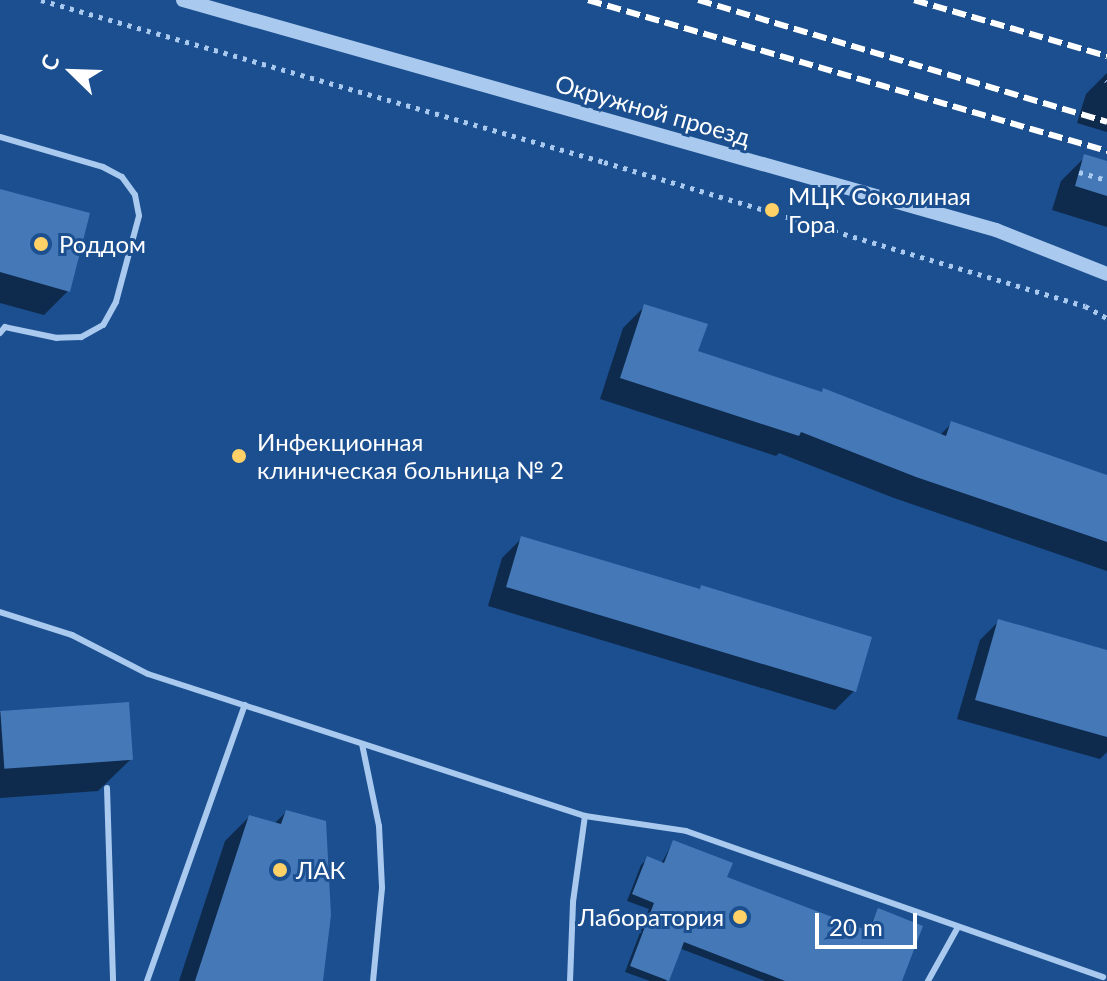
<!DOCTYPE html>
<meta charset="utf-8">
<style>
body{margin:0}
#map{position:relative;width:1107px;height:981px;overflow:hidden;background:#1b4f8f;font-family:Lato,sans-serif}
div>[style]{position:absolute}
.shadow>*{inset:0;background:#0007}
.building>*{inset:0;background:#4478b7;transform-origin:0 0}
.path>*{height:5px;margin-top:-2.5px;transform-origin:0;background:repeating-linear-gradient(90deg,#a9c9ee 0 4px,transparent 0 10px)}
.service>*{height:6px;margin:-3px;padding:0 3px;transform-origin:3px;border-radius:3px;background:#a9c9ee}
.tertiary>*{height:14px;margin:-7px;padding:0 7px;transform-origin:7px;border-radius:7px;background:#a9c9ee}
.rail>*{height:6px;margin-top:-3px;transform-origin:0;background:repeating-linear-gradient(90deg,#fff 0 14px,transparent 0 20px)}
.dots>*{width:22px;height:22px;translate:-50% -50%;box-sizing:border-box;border:4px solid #1b4f8f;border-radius:50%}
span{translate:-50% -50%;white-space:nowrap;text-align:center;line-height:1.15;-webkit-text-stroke:6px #1b4f8f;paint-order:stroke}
.street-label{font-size:24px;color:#fff}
.poi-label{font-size:24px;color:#fff}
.left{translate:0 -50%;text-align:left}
.right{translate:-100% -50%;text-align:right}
.north{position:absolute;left:32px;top:32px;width:80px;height:80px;-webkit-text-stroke:6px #1b4f8f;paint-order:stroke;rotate:293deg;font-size:22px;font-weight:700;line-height:32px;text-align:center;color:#fff}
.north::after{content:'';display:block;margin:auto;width:28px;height:36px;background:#fff;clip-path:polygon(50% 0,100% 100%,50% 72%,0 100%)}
.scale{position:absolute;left:815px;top:913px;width:102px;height:36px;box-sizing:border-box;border:4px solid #fff;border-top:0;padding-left:10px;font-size:24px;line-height:28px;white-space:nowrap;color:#fff;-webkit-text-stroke:6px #1b4f8f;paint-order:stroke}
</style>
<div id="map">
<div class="shadow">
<div style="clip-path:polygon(1107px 73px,1107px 132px,1077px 123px,1086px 94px)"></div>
<div style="clip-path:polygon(1085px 157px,1107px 163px,1107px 227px,1052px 210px,1061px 181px)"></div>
<div style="clip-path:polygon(0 191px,68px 291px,44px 315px,0 303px)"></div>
<div style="clip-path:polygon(645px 306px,696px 353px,939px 436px,952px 423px,1107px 477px,1107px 571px,894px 498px,779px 453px,776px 456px,600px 399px,623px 328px)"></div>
<div style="clip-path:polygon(521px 539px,854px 691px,835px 710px,488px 606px,502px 558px)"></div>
<div style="clip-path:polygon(999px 621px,1107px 652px,1107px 752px,1100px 759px,957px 719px,980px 640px)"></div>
<div style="clip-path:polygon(0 712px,131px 759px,98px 791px,0 798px)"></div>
<div style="clip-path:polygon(286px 812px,321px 981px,179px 981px,225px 841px,249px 817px,274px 824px)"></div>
<div style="clip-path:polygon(673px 842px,725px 878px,866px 932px,878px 911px,900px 981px,765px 981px,679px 948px,666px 981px,650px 981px,625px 972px,649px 909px,627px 901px,641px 865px,647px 859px,661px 864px)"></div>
</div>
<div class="building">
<div style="clip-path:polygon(1084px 154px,1107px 161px,1107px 196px,1075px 186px)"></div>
<div style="clip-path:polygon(0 189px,90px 213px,70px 292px,0 272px)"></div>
<div style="clip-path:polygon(644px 304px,708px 324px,698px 351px,822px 392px,823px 388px,946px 436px,951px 421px,1107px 475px,1107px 542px,916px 477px,801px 432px,799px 436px,620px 378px)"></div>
<div style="clip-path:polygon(521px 536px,700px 589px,701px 585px,872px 637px,856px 692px,506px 587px)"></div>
<div style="clip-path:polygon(998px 619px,1107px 650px,1107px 737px,975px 700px)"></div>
<div style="left:129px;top:702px;width:58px;height:129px;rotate:86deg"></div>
<div style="clip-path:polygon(286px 810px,326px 821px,331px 915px,323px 981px,195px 981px,249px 815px,281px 824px)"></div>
<div style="clip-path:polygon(673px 840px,733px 863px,727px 877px,869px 931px,878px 908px,923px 926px,902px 981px,785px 981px,684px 942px,669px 981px,630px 966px,654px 903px,632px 894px,647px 856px,664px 863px)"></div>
</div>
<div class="path">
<div style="left:41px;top:0;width:586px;rotate:16.05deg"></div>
<div style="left:604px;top:162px;width:502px;rotate:16.67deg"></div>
<div style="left:1085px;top:306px;width:25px;rotate:29deg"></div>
<div style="left:1106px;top:80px;width:1px;rotate:45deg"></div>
<div style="left:1079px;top:172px;width:29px;rotate:16deg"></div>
</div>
<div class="service">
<div style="left:0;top:137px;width:107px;rotate:16.2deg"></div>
<div style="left:103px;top:167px;width:21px;rotate:28deg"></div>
<div style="left:122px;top:177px;width:22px;rotate:54deg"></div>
<div style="left:135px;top:195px;width:21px;rotate:79deg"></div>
<div style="left:139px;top:216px;width:89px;rotate:105deg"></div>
<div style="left:116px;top:302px;width:26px;rotate:119deg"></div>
<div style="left:103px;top:325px;width:25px;rotate:151deg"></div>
<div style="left:81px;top:337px;width:24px;rotate:178deg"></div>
<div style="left:57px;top:338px;width:53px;rotate:-168.1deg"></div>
<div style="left:5px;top:327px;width:8px;rotate:130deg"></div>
<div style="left:0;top:612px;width:76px;rotate:17.7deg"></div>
<div style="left:72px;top:635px;width:85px;rotate:27.2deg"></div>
<div style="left:148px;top:674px;width:459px;rotate:18deg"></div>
<div style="left:585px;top:816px;width:102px;rotate:8.4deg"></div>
<div style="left:686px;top:831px;width:442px;rotate:19.3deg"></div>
<div style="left:362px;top:744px;width:84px;rotate:78.3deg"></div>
<div style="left:379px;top:826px;width:62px;rotate:87.2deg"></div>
<div style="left:382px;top:888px;width:93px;rotate:95.5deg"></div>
<div style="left:107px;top:788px;width:193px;rotate:88.2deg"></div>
<div style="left:147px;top:981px;width:293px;rotate:-70.5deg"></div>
<div style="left:570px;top:981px;width:79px;rotate:-87.8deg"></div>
<div style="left:573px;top:902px;width:87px;rotate:-82.1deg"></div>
<div style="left:928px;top:981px;width:62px;rotate:-60.9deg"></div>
</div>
<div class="tertiary">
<div style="left:183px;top:0;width:845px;rotate:15.8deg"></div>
<div style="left:996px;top:230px;width:119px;rotate:21.6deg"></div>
</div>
<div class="rail">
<div style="left:588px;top:0;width:541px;rotate:16.22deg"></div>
<div style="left:698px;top:0;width:427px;rotate:16.6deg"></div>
<div style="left:914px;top:0;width:201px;rotate:16.2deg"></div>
</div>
<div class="dots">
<div style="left:772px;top:210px;background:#ffd166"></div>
<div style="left:41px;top:244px;background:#ffd166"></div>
<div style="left:239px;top:456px;background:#ffd166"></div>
<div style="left:280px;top:870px;background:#ffd166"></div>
<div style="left:740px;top:917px;background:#ffd166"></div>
</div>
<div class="street-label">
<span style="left:653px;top:110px;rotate:16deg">Окружной проезд</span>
</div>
<div class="poi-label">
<span class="left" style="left:788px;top:210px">МЦК Соколиная<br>Гора</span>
<span class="left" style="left:59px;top:244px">Роддом</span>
<span class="left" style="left:257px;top:456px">Инфекционная<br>клиническая больница № 2</span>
<span class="left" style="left:296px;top:870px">ЛАК</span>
<span class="right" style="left:724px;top:917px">Лаборатория</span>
</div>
<div class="north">С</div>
<div class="scale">20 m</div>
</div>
